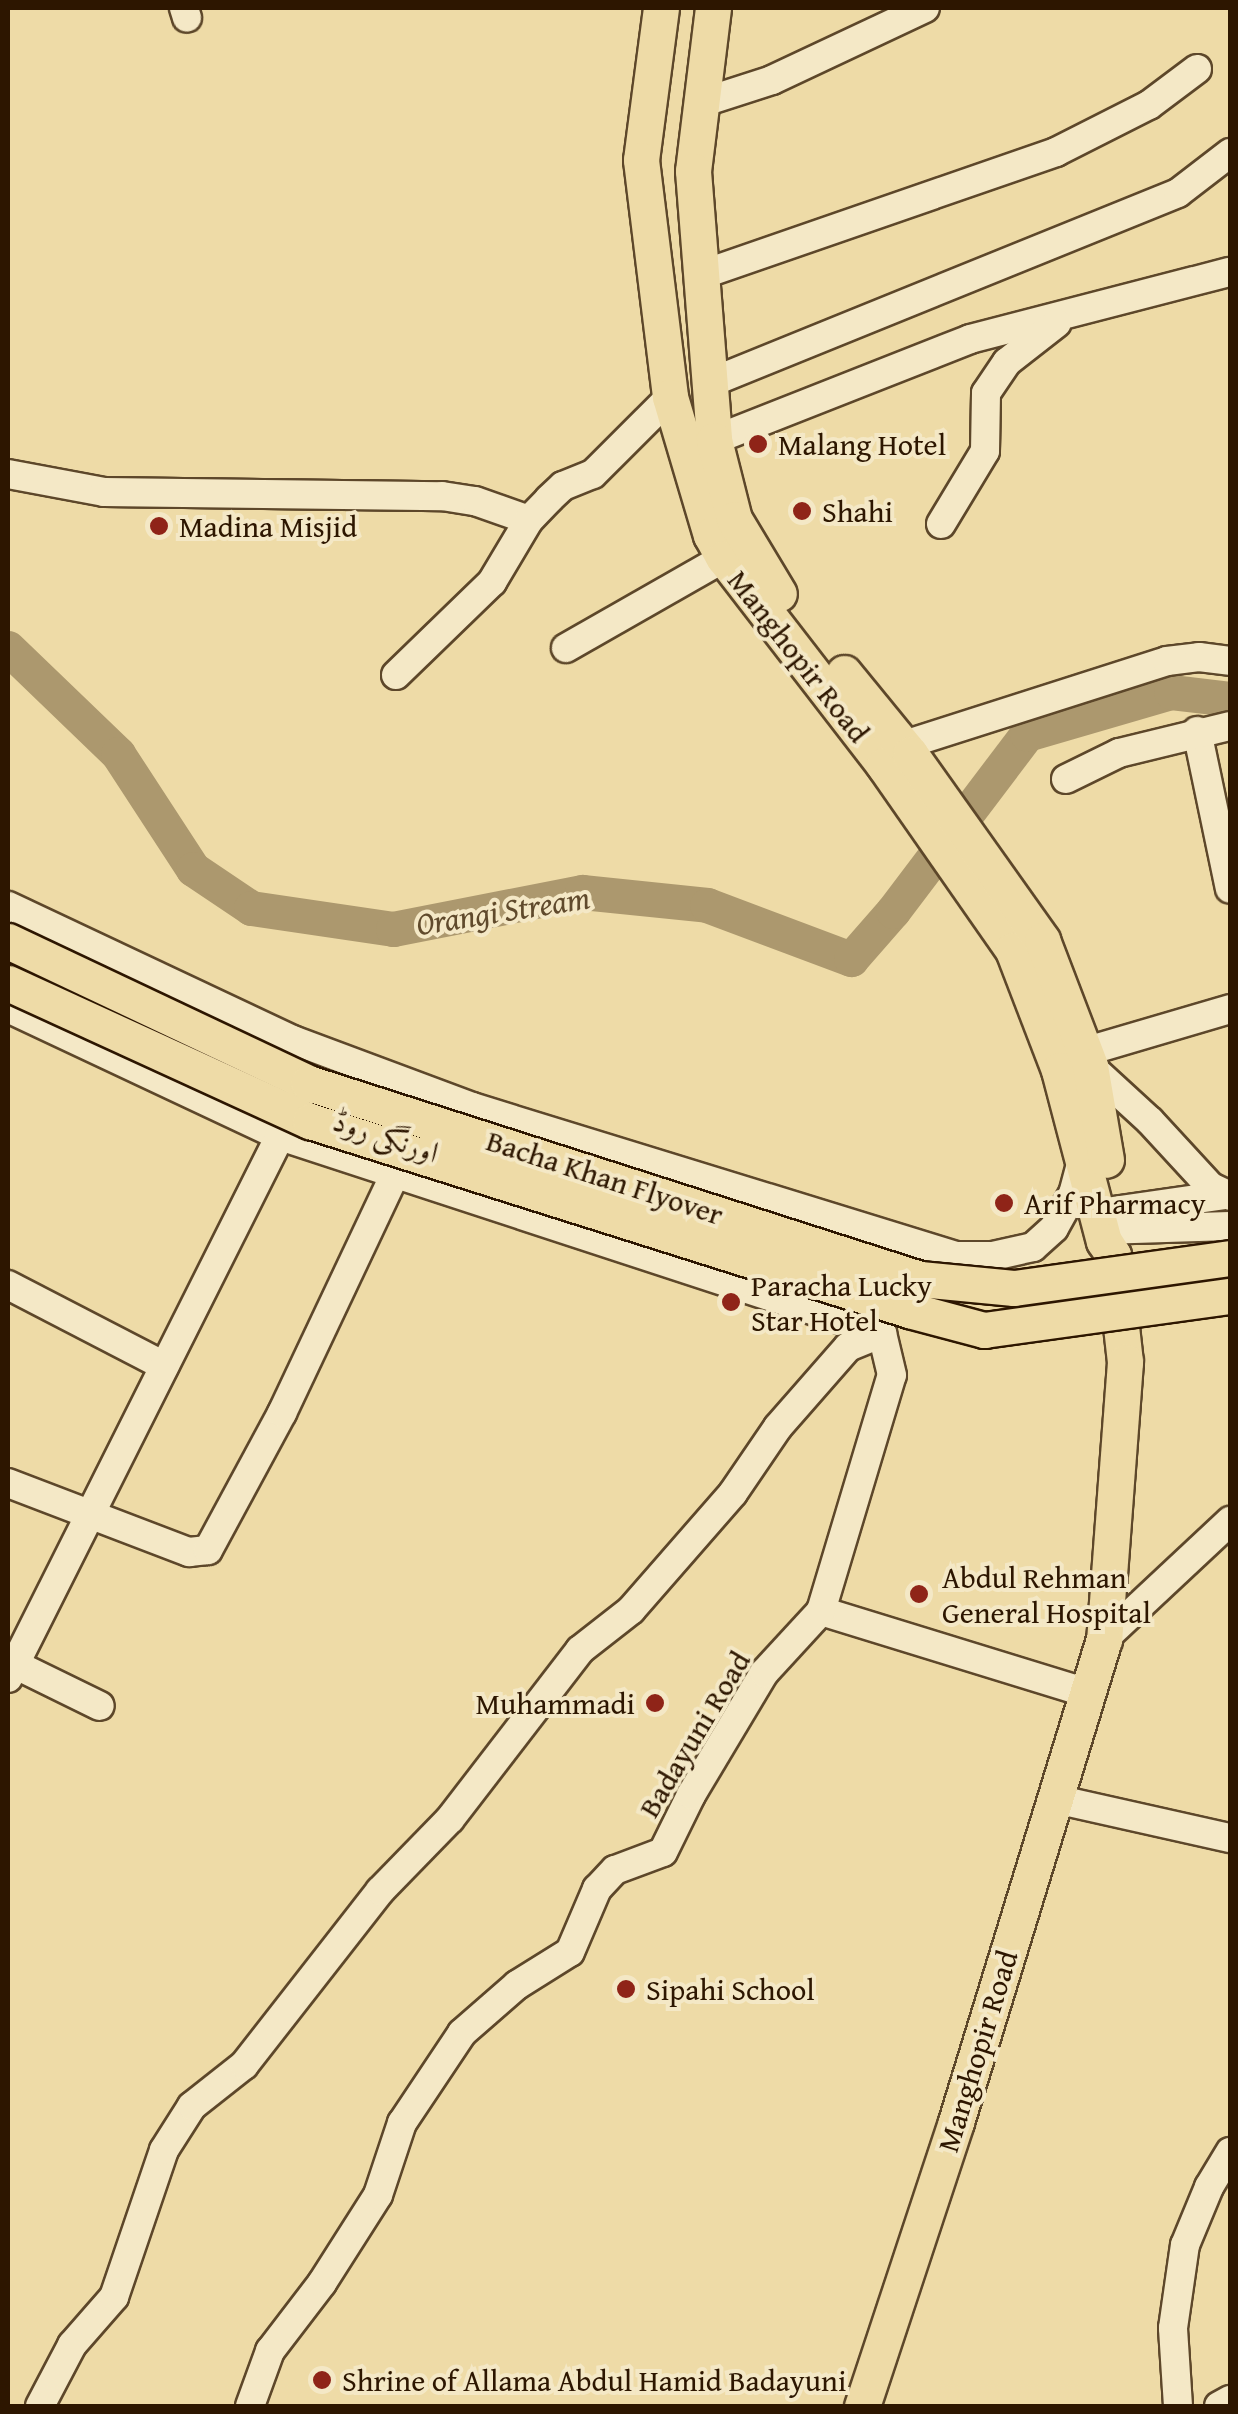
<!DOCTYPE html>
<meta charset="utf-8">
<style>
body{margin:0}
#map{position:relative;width:1238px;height:2414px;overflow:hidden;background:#eedba7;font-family:"Gentium Book Plus",Amiri,serif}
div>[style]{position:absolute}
.river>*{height:35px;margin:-17.5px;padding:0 17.5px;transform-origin:17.5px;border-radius:17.5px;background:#ac986e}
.roads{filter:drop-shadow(2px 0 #5d472a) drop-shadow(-2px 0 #5d472a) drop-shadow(0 2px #5d472a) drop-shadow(0 -2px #5d472a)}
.minor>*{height:28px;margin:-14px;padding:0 14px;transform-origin:14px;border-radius:14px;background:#f4e8c6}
.major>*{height:35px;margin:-17.5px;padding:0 17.5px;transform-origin:17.5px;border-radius:17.5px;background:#eedba7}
.bridges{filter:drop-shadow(2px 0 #2d1600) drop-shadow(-2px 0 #2d1600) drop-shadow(0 2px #2d1600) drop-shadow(0 -2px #2d1600)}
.major-bridge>*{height:35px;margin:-17.5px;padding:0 17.5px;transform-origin:17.5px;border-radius:17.5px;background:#eedba7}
.dots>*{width:28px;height:28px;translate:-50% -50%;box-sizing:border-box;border:5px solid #f4e8c6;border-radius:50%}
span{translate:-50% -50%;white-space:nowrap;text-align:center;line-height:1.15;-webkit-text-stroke:8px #f4e8c6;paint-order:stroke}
.poi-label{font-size:30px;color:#2d1600}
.left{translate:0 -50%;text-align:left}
.right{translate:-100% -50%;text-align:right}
.street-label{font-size:30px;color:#2d1600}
.water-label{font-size:32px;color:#604a2c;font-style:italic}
.frame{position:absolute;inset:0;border:10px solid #2d1600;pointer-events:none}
</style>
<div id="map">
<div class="river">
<div style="left:8px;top:648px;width:153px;rotate:43.9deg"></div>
<div style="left:118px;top:754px;width:137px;rotate:56.9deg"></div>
<div style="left:193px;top:869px;width:70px;rotate:33.9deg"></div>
<div style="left:251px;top:908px;width:144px;rotate:8.4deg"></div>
<div style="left:393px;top:929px;width:193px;rotate:-11.1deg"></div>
<div style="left:582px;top:892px;width:126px;rotate:5.9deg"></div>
<div style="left:707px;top:905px;width:154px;rotate:20.6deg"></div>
<div style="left:851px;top:959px;width:64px;rotate:-48.8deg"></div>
<div style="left:893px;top:911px;width:222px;rotate:-52.9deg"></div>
<div style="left:1027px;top:734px;width:150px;rotate:-16.3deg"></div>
<div style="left:1171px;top:692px;width:59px;rotate:6.8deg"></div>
</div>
<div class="roads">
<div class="minor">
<div style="left:184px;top:8px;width:10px;rotate:73deg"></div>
<div style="left:701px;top:103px;width:75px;rotate:-17.9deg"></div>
<div style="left:772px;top:80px;width:169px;rotate:-25.2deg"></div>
<div style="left:701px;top:275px;width:376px;rotate:-19.1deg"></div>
<div style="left:1056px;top:152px;width:104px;rotate:-26.8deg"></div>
<div style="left:1149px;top:105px;width:60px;rotate:-36.9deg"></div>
<div style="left:712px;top:382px;width:503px;rotate:-22.08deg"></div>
<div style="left:1178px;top:193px;width:66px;rotate:-37.6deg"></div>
<div style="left:714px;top:440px;width:275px;rotate:-21.5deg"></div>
<div style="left:970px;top:339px;width:268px;rotate:-14.5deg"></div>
<div style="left:8px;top:474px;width:98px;rotate:10.6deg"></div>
<div style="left:104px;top:492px;width:338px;rotate:0.7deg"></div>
<div style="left:442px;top:496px;width:33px;rotate:9deg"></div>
<div style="left:475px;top:501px;width:57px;rotate:19.4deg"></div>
<div style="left:941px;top:524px;width:85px;rotate:-58.9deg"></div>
<div style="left:985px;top:451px;width:58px;rotate:-89deg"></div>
<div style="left:986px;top:393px;width:37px;rotate:-56deg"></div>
<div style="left:1007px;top:362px;width:63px;rotate:-38deg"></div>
<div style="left:566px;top:648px;width:182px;rotate:-29.7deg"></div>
<div style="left:396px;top:675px;width:134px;rotate:-44.1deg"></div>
<div style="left:492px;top:582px;width:72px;rotate:-59.2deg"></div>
<div style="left:529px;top:520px;width:29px;rotate:-46deg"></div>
<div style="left:549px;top:499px;width:19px;rotate:-43deg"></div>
<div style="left:563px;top:486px;width:32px;rotate:-22deg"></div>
<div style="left:593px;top:474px;width:109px;rotate:-45deg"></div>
<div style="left:1197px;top:731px;width:161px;rotate:78.2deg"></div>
<div style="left:901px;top:746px;width:279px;rotate:-17.7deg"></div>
<div style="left:1167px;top:661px;width:32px;rotate:-7deg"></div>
<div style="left:1199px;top:657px;width:31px;rotate:7deg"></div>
<div style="left:1066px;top:779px;width:59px;rotate:-26.1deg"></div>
<div style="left:1119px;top:753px;width:114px;rotate:-13.7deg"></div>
<div style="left:8px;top:906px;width:315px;rotate:25.2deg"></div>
<div style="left:293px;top:1040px;width:191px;rotate:20.5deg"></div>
<div style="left:472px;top:1107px;width:506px;rotate:17.11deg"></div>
<div style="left:956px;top:1256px;width:37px"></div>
<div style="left:993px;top:1256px;width:41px;rotate:-12.7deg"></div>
<div style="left:1033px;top:1247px;width:28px;rotate:-42deg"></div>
<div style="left:1054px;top:1228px;width:39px;rotate:-61deg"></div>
<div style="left:1073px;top:1194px;width:35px;rotate:-75deg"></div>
<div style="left:8px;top:1008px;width:301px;rotate:25.2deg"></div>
<div style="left:280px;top:1136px;width:633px;rotate:18.12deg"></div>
<div style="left:1084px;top:1052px;width:152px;rotate:-16.4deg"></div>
<div style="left:1090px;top:1066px;width:81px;rotate:42.5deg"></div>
<div style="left:1150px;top:1121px;width:90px;rotate:47.3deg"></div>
<div style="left:1211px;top:1187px;width:21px;rotate:25deg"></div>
<div style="left:1099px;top:1213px;width:128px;rotate:-8.1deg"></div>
<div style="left:1102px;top:1230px;width:128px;rotate:-1.8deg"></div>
<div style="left:8px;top:1285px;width:176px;rotate:27.4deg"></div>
<div style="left:8px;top:1483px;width:194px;rotate:20.9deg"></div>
<div style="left:189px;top:1552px;width:19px;rotate:-6deg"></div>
<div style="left:208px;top:1550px;width:156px;rotate:-61.6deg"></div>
<div style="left:282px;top:1413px;width:264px;rotate:-64.7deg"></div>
<div style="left:821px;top:1611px;width:278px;rotate:17.1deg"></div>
<div style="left:1104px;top:1639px;width:173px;rotate:-43.1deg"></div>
<div style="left:8px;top:1661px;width:102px;rotate:26.1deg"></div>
<div style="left:8px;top:1678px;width:606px;rotate:-63.35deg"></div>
<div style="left:1055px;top:1799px;width:179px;rotate:12.6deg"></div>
<div style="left:40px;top:2406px;width:69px;rotate:-62.3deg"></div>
<div style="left:72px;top:2345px;width:64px;rotate:-48.8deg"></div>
<div style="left:114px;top:2297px;width:155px;rotate:-71.2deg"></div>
<div style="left:164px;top:2150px;width:52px;rotate:-57.5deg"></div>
<div style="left:192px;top:2106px;width:66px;rotate:-38.3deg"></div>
<div style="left:244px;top:2065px;width:221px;rotate:-52deg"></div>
<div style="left:380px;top:1891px;width:100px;rotate:-45.8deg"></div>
<div style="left:450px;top:1819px;width:213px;rotate:-52.4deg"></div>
<div style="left:580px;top:1650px;width:65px;rotate:-38.1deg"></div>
<div style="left:631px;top:1610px;width:155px;rotate:-48.9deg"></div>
<div style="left:733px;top:1493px;width:80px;rotate:-55.7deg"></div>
<div style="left:778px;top:1427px;width:106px;rotate:-48.8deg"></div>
<div style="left:848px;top:1347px;width:37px;rotate:-22deg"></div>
<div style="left:250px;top:2406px;width:59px;rotate:-70deg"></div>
<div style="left:270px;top:2351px;width:86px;rotate:-52.6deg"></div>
<div style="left:322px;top:2283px;width:104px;rotate:-57.5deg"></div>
<div style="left:378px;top:2195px;width:76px;rotate:-71.6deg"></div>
<div style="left:402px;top:2123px;width:108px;rotate:-56.3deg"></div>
<div style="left:462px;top:2033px;width:73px;rotate:-41.1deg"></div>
<div style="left:517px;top:1985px;width:62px;rotate:-31.9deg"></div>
<div style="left:570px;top:1952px;width:69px;rotate:-66.8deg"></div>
<div style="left:597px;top:1889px;width:26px;rotate:-47deg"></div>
<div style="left:615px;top:1870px;width:51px;rotate:-20.6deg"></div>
<div style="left:663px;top:1852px;width:64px;rotate:-63.8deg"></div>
<div style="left:691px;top:1795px;width:142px;rotate:-59.1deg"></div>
<div style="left:764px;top:1673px;width:84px;rotate:-47.4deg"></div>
<div style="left:821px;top:1611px;width:246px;rotate:-73.3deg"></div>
<div style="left:892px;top:1375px;width:43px;rotate:-103.4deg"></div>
<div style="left:1178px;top:2406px;width:78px;rotate:-93.7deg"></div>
<div style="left:1173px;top:2328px;width:84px;rotate:-81.8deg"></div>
<div style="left:1185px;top:2245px;width:63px;rotate:-67.5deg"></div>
<div style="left:1209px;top:2187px;width:41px;rotate:-59deg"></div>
<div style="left:1219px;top:2406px;width:13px;rotate:-29deg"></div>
</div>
<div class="major">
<div style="left:661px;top:8px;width:153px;rotate:97.5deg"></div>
<div style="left:641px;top:160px;width:239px;rotate:83deg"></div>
<div style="left:670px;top:397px;width:144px;rotate:73.5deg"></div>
<div style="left:711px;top:535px;width:26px;rotate:61deg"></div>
<div style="left:724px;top:558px;width:262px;rotate:52.3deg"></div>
<div style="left:884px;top:765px;width:226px;rotate:55.1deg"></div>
<div style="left:1013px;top:950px;width:129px;rotate:69deg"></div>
<div style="left:1059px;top:1070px;width:177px;rotate:75.3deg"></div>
<div style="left:1104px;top:1241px;width:17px;rotate:57deg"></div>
<div style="left:1113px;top:1255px;width:108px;rotate:83.6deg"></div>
<div style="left:1125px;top:1362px;width:278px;rotate:94.3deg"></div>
<div style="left:1104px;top:1639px;width:505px;rotate:107.04deg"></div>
<div style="left:956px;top:2122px;width:299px;rotate:108.3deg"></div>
<div style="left:713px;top:8px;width:164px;rotate:97deg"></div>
<div style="left:693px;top:171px;width:270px;rotate:85.5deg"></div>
<div style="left:714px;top:440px;width:81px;rotate:75.8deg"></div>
<div style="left:734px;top:519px;width:87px;rotate:59deg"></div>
<div style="left:844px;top:673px;width:104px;rotate:50.8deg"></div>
<div style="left:910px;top:754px;width:228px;rotate:54.6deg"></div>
<div style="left:1042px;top:940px;width:135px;rotate:69.1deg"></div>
<div style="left:1090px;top:1066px;width:95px;rotate:80.3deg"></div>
</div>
</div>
<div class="bridges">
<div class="major-bridge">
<div style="left:8px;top:941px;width:332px;rotate:25.3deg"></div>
<div style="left:308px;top:1083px;width:643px;rotate:17.76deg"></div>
<div style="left:920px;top:1279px;width:94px;rotate:5.5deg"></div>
<div style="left:1014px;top:1288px;width:218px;rotate:-7.9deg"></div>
<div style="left:8px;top:983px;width:332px;rotate:24.6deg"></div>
<div style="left:310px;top:1121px;width:628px;rotate:17.51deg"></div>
<div style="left:909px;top:1310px;width:78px;rotate:14.9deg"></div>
<div style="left:984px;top:1330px;width:248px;rotate:-7.9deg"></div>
</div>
</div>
<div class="dots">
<div style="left:758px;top:444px;background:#8f2418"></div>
<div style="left:802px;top:511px;background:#8f2418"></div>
<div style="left:159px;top:526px;background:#8f2418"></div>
<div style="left:1004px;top:1203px;background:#8f2418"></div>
<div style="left:731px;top:1302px;background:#8f2418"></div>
<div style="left:919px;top:1594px;background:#8f2418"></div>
<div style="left:655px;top:1703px;background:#8f2418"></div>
<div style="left:626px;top:1989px;background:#8f2418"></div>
<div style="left:322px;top:2380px;background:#8f2418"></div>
</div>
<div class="poi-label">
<span class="left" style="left:778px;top:444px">Malang Hotel</span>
<span class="left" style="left:822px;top:511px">Shahi</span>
<span class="left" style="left:179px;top:526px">Madina Misjid</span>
<span class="left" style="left:1024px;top:1203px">Arif Pharmacy</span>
<span class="left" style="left:751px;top:1302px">Paracha Lucky<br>Star Hotel</span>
<span class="left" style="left:942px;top:1594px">Abdul Rehman<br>General Hospital</span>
<span class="right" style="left:635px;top:1703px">Muhammadi</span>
<span class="left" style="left:646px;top:1989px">Sipahi School</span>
<span class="left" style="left:342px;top:2380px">Shrine of Allama Abdul Hamid Badayuni</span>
</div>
<div class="street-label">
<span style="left:799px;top:656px;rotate:52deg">Manghopir Road</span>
<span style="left:386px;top:1136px;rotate:18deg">اورنگی روڈ</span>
<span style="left:605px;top:1177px;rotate:18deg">Bacha Khan Flyover</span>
<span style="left:694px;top:1734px;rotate:-59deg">Badayuni Road</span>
<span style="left:977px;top:2051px;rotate:-73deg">Manghopir Road</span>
</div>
<div class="water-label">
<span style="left:503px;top:911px;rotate:-9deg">Orangi Stream</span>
</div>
<div class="frame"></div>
</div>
